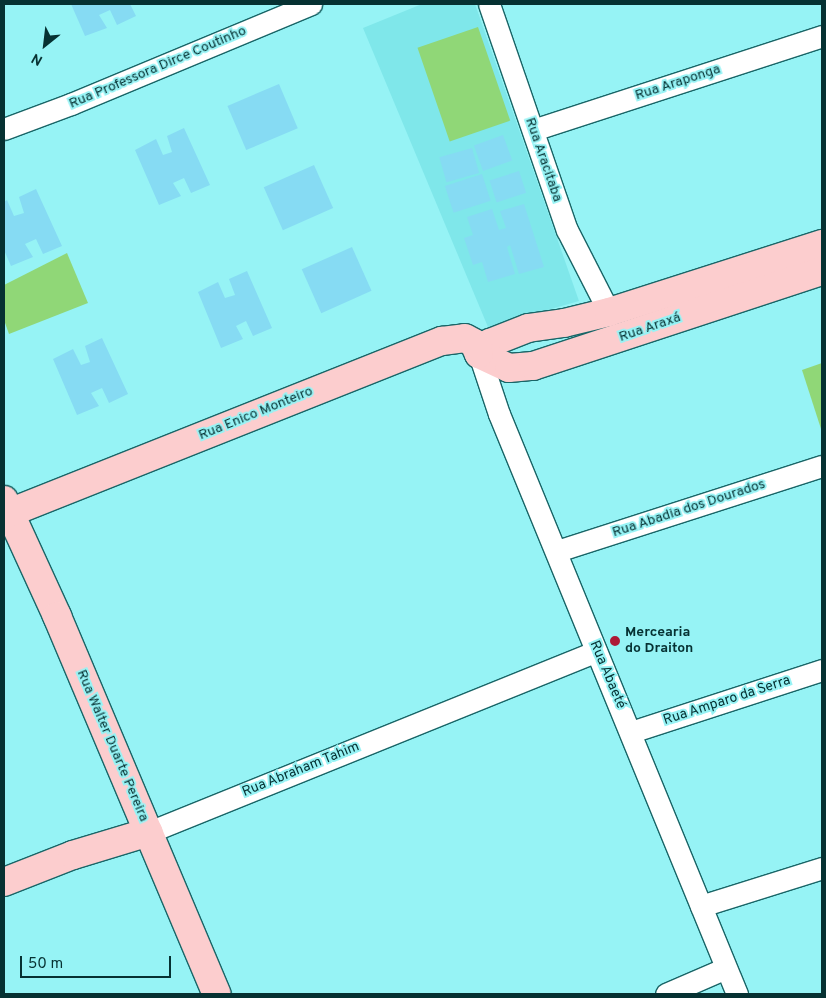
<!DOCTYPE html>
<meta charset="utf-8">
<style>
body{margin:0}
#map{position:relative;width:826px;height:998px;overflow:hidden;background:#96f3f5;font-family:Overpass,sans-serif}
div>[style]{position:absolute}
.built>*{inset:0;background:#7fe7ea}
.green>*{inset:0;background:#90d777;transform-origin:0 0}
.building>*{inset:0;background:#86dbf3;transform-origin:0 0}
.roads{filter:drop-shadow(1px 0 #196567) drop-shadow(-1px 0 #196567) drop-shadow(0 1px #196567) drop-shadow(0 -1px #196567)}
.minor>*{height:21px;margin:-10.5px;padding:0 10.5px;transform-origin:10.5px;border-radius:10.5px;background:#fff}
.major>*{height:28px;margin:-14px;padding:0 14px;transform-origin:14px;border-radius:14px;background:#fccdce}
.dots>*{width:14px;height:14px;translate:-50% -50%;box-sizing:border-box;border:2px solid #96f3f5;border-radius:50%}
span{translate:-50% -50%;white-space:nowrap;text-align:center;line-height:1.15;-webkit-text-stroke:4px #96f3f5;paint-order:stroke}
.street-label{font-size:14px;color:#063132}
.poi-label{font-size:14px;color:#063132;font-weight:700}
.left{translate:0 -50%;text-align:left}
.frame{position:absolute;inset:0;border:5px solid #063132;pointer-events:none}
.north{position:absolute;left:20px;top:20px;width:50px;height:50px;-webkit-text-stroke:4px #96f3f5;paint-order:stroke;rotate:209deg;font-size:14px;font-weight:700;line-height:20px;text-align:center;color:#063132}
.north::after{content:'';display:block;margin:auto;width:18px;height:22px;background:#063132;clip-path:polygon(50% 0,100% 100%,50% 72%,0 100%)}
.scale{position:absolute;left:20px;top:956px;width:151px;height:22px;box-sizing:border-box;border:2px solid #063132;border-top:0;padding-left:6px;font-size:15px;line-height:18px;white-space:nowrap;color:#063132;-webkit-text-stroke:4px #96f3f5;paint-order:stroke}
</style>
<div id="map">
<div class="built">
<div style="clip-path:polygon(422px 4px,475px 4px,579px 301px,488px 327px,363px 28px)"></div>
</div>
<div class="green">
<div style="left:478px;top:27px;width:99px;height:64px;rotate:71deg"></div>
<div style="clip-path:polygon(67px 253px,88px 303px,9px 334px,4px 320px,4px 285px)"></div>
<div style="clip-path:polygon(822px 363px,822px 432px,802px 370px)"></div>
</div>
<div class="building">
<div style="clip-path:polygon(71px 4px,130px 4px,136px 16px,117px 25px,110px 10px,99px 15px,107px 28px,85px 36px)"></div>
<div style="left:279px;top:84px;width:48px;height:56px;rotate:67deg"></div>
<div style="clip-path:polygon(184px 128px,210px 185px,191px 193px,184px 178px,173px 183px,181px 196px,159px 205px,135px 150px,156px 139px,163px 155px,172px 152px,167px 136px)"></div>
<div style="left:503px;top:135px;width:27px;height:31px;rotate:70deg"></div>
<div style="left:472px;top:148px;width:26px;height:34px;rotate:74deg"></div>
<div style="left:314px;top:165px;width:47px;height:55px;rotate:66deg"></div>
<div style="left:519px;top:171px;width:23px;height:31px;rotate:72deg"></div>
<div style="left:482px;top:174px;width:28px;height:39px;rotate:72deg"></div>
<div style="clip-path:polygon(36px 189px,62px 246px,43px 254px,36px 239px,25px 244px,33px 257px,11px 266px,4px 250px,4px 202px,7px 200px,14px 216px,24px 213px,19px 197px)"></div>
<div style="clip-path:polygon(524px 204px,544px 267px,519px 274px,510px 245px,507px 247px,515px 274px,488px 282px,482px 262px,473px 265px,464px 238px,473px 235px,467px 217px,492px 209px,499px 230px,506px 228px,500px 211px)"></div>
<div style="left:352px;top:247px;width:48px;height:55px;rotate:66deg"></div>
<div style="clip-path:polygon(247px 271px,272px 328px,253px 336px,246px 321px,236px 326px,243px 339px,221px 348px,198px 292px,218px 282px,225px 298px,235px 295px,229px 279px)"></div>
<div style="clip-path:polygon(102px 338px,128px 394px,109px 403px,102px 388px,91px 393px,99px 406px,77px 415px,53px 359px,73px 349px,81px 365px,90px 362px,85px 346px)"></div>
</div>
<div class="roads">
<div class="minor">
<div style="left:489px;top:4px;width:239px;rotate:71deg"></div>
<div style="left:567px;top:230px;width:92px;rotate:62.9deg"></div>
<div style="left:4px;top:129px;width:72px;rotate:-20.5deg"></div>
<div style="left:71px;top:104px;width:260px;rotate:-22.6deg"></div>
<div style="left:533px;top:130px;width:304px;rotate:-18deg"></div>
<div style="left:479px;top:354px;width:63px;rotate:71.6deg"></div>
<div style="left:499px;top:414px;width:627px;rotate:67.69deg"></div>
<div style="left:557px;top:551px;width:278px;rotate:-17.8deg"></div>
<div style="left:631px;top:732px;width:201px;rotate:-18deg"></div>
<div style="left:149px;top:832px;width:482px;rotate:-22deg"></div>
<div style="left:701px;top:906px;width:127px;rotate:-17.4deg"></div>
<div style="left:666px;top:994px;width:65px;rotate:-23.4deg"></div>
</div>
<div class="major">
<div style="left:479px;top:354px;width:16px;rotate:-45deg"></div>
<div style="left:490px;top:343px;width:41px;rotate:-21.5deg"></div>
<div style="left:528px;top:328px;width:36px;rotate:-8deg"></div>
<div style="left:564px;top:323px;width:46px;rotate:-13.7deg"></div>
<div style="left:609px;top:312px;width:224px;rotate:-17.7deg"></div>
<div style="left:479px;top:354px;width:33px;rotate:25deg"></div>
<div style="left:509px;top:368px;width:24px;rotate:-5deg"></div>
<div style="left:533px;top:366px;width:304px;rotate:-18.2deg"></div>
<div style="left:4px;top:500px;width:128px;rotate:65.4deg"></div>
<div style="left:57px;top:616px;width:410px;rotate:67.1deg"></div>
<div style="left:9px;top:513px;width:466px;rotate:-21.7deg"></div>
<div style="left:442px;top:341px;width:23px;rotate:-7deg"></div>
<div style="left:465px;top:338px;width:10px;rotate:29deg"></div>
<div style="left:474px;top:343px;width:12px;rotate:66deg"></div>
<div style="left:4px;top:882px;width:74px;rotate:-21.4deg"></div>
<div style="left:73px;top:855px;width:79px;rotate:-16.8deg"></div>
</div>
</div>
<div class="dots">
<div style="left:615px;top:641px;background:#ad1936"></div>
</div>
<div class="street-label">
<span style="left:158px;top:68px;rotate:-23deg">Rua Professora Dirce Coutinho</span>
<span style="left:678px;top:83px;rotate:-18deg">Rua Araponga</span>
<span style="left:543px;top:160px;rotate:71deg">Rua Aracitaba</span>
<span style="left:650px;top:328px;rotate:-19deg">Rua Araxá</span>
<span style="left:256px;top:414px;rotate:-22deg">Rua Enico Monteiro</span>
<span style="left:689px;top:509px;rotate:-18deg">Rua Abadia dos Dourados</span>
<span style="left:607px;top:675px;rotate:67deg">Rua Abaeté</span>
<span style="left:727px;top:701px;rotate:-18deg">Rua Amparo da Serra</span>
<span style="left:112px;top:746px;rotate:67deg">Rua Walter Duarte Pereira</span>
<span style="left:301px;top:770px;rotate:-22deg">Rua Abraham Tahim</span>
</div>
<div class="poi-label">
<span class="left" style="left:625px;top:641px">Mercearia<br>do Draiton</span>
</div>
<div class="frame"></div>
<div class="north">N</div>
<div class="scale">50 m</div>
</div>
